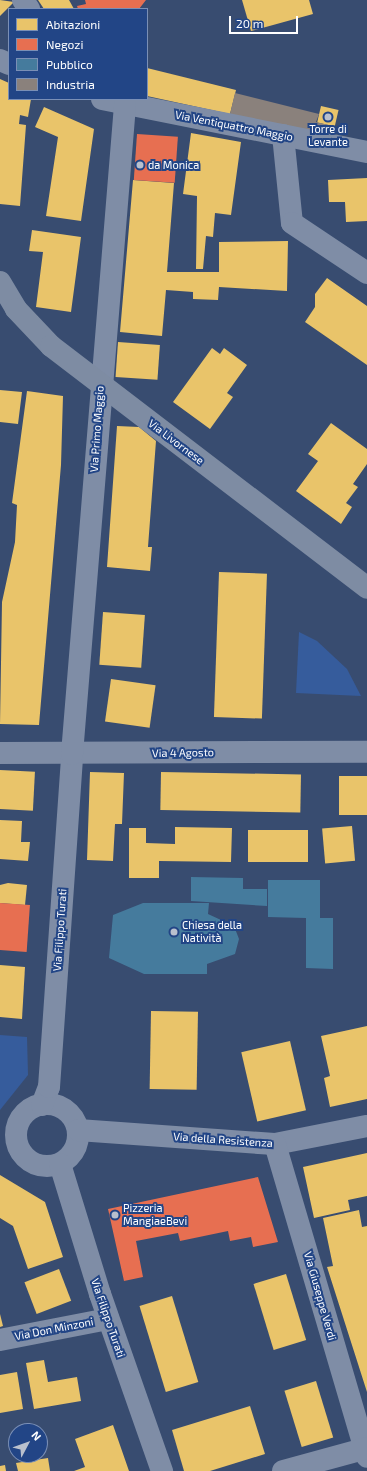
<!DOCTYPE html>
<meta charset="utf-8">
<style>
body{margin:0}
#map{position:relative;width:367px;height:1471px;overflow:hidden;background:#384c70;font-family:"Exo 2",sans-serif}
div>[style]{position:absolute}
.green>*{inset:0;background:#365c9c}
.homes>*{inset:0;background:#e9c46a;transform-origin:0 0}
.shops>*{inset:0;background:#e76f51;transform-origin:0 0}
.public>*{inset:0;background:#457b9d}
.industry>*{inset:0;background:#8a817c}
.street>*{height:22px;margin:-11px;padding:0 11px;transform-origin:11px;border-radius:11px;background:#7f8da6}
.street>.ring{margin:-11px;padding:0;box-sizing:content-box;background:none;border:22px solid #7f8da6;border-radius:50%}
.primary>*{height:22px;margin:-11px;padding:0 11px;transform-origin:11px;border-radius:11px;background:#7e8ca3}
.dots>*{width:11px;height:11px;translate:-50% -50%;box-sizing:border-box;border:2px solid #224586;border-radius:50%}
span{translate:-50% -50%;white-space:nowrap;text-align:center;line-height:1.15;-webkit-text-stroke:4px #224586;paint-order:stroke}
.street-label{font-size:11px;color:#fff}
.poi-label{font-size:11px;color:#fff}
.left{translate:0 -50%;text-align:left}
.legend{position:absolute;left:8px;top:8px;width:140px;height:92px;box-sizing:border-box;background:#224586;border:1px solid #7a8fb6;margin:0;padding:5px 7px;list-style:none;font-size:12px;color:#fff}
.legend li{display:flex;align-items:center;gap:8px;height:20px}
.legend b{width:20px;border:1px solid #7a8fb6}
.north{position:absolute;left:8px;top:1423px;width:40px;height:40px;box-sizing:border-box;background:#224586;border:1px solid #7a8fb6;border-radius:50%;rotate:49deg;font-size:11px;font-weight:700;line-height:16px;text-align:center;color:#fff}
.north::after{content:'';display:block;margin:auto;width:14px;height:18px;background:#b9c0cd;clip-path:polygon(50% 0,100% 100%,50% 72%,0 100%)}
.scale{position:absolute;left:229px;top:16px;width:69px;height:18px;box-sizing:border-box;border:2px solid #fff;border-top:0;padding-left:5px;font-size:12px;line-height:14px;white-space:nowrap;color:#fff;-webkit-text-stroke:3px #224586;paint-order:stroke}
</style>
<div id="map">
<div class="green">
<div style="clip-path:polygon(299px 632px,317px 641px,347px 669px,361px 696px,296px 693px)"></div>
<div style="clip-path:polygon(0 1035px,27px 1037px,28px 1075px,0 1110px)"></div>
</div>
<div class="homes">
<div style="clip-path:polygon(0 0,14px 2px,0 16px)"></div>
<div style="clip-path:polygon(38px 0,69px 0,74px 9px,44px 9px)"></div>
<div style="clip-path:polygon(242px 0,309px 0,313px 14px,251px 31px)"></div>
<div style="clip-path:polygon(147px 68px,236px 90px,230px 114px,147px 96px)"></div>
<div style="clip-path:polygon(0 79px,9px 83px,9px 99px,31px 99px,28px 117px,20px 115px,19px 124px,26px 125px,20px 206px,0 204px)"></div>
<div style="left:321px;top:106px;width:18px;height:17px;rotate:13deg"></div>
<div style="clip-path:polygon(44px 107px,94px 129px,81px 221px,46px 216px,58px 137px,35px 127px)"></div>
<div style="clip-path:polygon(191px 133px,241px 142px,231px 215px,215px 213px,213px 237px,206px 236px,203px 269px,196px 269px,197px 196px,183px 194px)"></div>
<div style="clip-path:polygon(367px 178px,367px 221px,346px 222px,345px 202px,329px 202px,328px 180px)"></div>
<div style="clip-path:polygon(133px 180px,174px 183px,167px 272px,219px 272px,219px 242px,288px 241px,287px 291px,219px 287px,218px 300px,193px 299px,193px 292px,166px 290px,162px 336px,120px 332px)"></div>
<div style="clip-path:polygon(32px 230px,81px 237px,71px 312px,36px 307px,43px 252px,29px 251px)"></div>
<div style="clip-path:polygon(327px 278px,367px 306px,367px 365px,305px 322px,315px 307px,315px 294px)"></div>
<div style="left:118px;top:342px;width:42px;height:35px;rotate:4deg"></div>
<div style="clip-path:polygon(212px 348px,220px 354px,224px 348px,247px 365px,227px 393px,233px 397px,210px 429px,173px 402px)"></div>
<div style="clip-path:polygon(0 390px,22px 392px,18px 424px,0 422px)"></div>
<div style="clip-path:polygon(27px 391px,63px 396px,61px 465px,39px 725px,0 724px,2px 602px,15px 542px,17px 505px,12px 503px)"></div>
<div style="clip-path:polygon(331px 423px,367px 449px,367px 464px,353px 484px,358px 487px,346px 503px,352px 507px,341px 524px,296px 491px,318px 461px,308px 454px)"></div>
<div style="clip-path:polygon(117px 426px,139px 427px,156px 441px,148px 547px,152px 547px,150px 571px,107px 567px)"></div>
<div style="left:219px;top:572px;width:48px;height:145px;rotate:2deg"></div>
<div style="left:103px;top:612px;width:42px;height:53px;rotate:4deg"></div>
<div style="left:111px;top:679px;width:45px;height:43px;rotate:8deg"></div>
<div style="left:0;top:770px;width:35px;height:39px;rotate:3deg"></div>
<div style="clip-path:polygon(90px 772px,124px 773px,122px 824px,115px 824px,113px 861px,87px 860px)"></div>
<div style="left:161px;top:772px;width:140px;height:38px;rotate:1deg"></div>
<div style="left:339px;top:776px;width:28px;height:39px"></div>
<div style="clip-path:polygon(0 820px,22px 821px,21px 842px,30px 842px,28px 861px,0 859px)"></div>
<div style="left:352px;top:826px;width:35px;height:30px;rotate:85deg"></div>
<div style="clip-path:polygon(175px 827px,232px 828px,231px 862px,159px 861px,159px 878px,129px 878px,129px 828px,146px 828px,146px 843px,175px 844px)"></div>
<div style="left:248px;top:830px;width:60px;height:32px"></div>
<div style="clip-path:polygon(8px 883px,27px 885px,25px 905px,0 903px,0 885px)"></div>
<div style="clip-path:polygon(0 965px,25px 967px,22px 1019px,0 1017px)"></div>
<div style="left:151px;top:1011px;width:47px;height:78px;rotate:1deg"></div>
<div style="clip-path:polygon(367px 1026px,367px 1099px,330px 1107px,324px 1078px,330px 1076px,321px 1036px)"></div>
<div style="left:290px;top:1041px;width:71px;height:50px;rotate:77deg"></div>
<div style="clip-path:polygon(367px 1153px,367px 1196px,348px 1200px,350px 1210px,314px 1218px,303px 1167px)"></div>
<div style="clip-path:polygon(0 1175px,45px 1202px,63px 1257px,28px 1269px,13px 1226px,0 1218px)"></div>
<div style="clip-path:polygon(359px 1210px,362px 1227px,367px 1226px,367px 1392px,327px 1267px,333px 1266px,323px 1218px)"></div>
<div style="left:59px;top:1269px;width:34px;height:37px;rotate:69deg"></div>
<div style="left:286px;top:1274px;width:69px;height:34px;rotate:73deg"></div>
<div style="left:172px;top:1296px;width:90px;height:34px;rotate:73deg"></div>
<div style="clip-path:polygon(0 1314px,3px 1326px,0 1327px)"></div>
<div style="clip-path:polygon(44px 1360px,48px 1382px,77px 1377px,81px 1401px,34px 1409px,26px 1363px)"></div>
<div style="clip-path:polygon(17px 1372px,23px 1409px,0 1413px,0 1375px)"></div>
<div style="left:316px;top:1381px;width:59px;height:33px;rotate:73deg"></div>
<div style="clip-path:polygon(250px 1406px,265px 1454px,210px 1471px,184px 1471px,172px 1430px)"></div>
<div style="clip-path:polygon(113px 1425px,129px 1471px,74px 1471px,85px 1467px,75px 1439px)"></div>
<div style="clip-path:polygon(48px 1458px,50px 1471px,18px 1471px,16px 1463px)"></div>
<div style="clip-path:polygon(5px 1465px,6px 1471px,0 1471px,0 1466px)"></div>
</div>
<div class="shops">
<div style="clip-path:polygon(85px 0,146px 0,139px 9px,78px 9px,77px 6px,86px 4px)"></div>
<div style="left:137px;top:134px;width:41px;height:46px;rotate:4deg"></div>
<div style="left:0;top:903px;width:30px;height:47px;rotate:4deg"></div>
<div style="clip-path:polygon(258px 1177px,278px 1242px,253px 1247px,251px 1237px,230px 1241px,228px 1231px,180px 1241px,178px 1233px,136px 1241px,143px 1277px,124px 1281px,108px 1209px)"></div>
</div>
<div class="public">
<div style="clip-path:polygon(191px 877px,243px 878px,243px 889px,267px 889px,267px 906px,191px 901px)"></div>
<div style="clip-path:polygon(268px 880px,320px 880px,320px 918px,333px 918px,333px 969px,306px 968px,306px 918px,268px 917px)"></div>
<div style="clip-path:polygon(143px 903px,209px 903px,208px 914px,234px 926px,239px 939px,235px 954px,207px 964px,207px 974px,144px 974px,109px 958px,113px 915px)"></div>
</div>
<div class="industry">
<div style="clip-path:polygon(235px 93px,319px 114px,316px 122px,333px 126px,330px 140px,230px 114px)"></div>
</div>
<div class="street">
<div style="left:23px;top:0;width:11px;rotate:56deg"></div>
<div style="left:0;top:60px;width:10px;rotate:24deg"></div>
<div style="left:102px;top:99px;width:270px;rotate:11.3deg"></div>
<div style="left:283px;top:135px;width:88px;rotate:84.2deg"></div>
<div style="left:292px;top:223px;width:90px;rotate:33.7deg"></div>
<div style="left:0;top:753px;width:367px;rotate:-0.2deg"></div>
<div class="ring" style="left:16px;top:1104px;width:40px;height:40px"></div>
<div style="left:42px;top:1105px;width:19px;rotate:-69deg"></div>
<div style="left:49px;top:1087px;width:334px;rotate:-86deg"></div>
<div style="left:72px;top:754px;width:651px;rotate:-85.33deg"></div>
<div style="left:78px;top:1130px;width:197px;rotate:4.1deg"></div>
<div style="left:275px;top:1144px;width:94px;rotate:-11.1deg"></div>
<div style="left:275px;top:1144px;width:326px;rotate:73.6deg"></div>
<div style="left:60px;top:1164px;width:136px;rotate:72.9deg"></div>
<div style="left:100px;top:1294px;width:188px;rotate:70.7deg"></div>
<div style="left:0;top:1340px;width:110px;rotate:-11deg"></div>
<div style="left:283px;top:1471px;width:87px;rotate:-15.3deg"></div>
</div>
<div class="primary">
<div style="left:0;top:282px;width:31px;rotate:59deg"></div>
<div style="left:16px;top:309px;width:51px;rotate:46.6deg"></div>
<div style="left:51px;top:346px;width:398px;rotate:37.4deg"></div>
</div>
<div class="dots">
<div style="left:328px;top:117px;background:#b9c0cd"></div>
<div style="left:140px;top:165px;background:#b9c0cd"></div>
<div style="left:174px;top:932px;background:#b9c0cd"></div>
<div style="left:115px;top:1215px;background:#b9c0cd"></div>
</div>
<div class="street-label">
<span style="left:234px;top:126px;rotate:11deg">Via Ventiquattro Maggio</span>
<span style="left:97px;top:429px;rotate:-86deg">Via Primo Maggio</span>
<span style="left:176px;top:442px;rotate:37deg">Via Livornese</span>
<span style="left:183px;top:753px;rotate:-1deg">Via 4 Agosto</span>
<span style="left:60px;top:930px;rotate:-86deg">Via Filippo Turati</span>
<span style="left:223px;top:1140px;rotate:4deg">Via della Resistenza</span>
<span style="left:320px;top:1296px;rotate:74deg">Via Giuseppe Verdi</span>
<span style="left:108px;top:1318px;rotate:71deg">Via Filippo Turati</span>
<span style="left:54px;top:1329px;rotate:-11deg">Via Don Minzoni</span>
</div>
<div class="poi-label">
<span style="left:328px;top:136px">Torre di<br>Levante</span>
<span class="left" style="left:148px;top:165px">da Monica</span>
<span class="left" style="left:182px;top:932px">Chiesa della<br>Natività</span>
<span class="left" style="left:123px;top:1215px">Pizzeria<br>MangiaeBevi</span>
</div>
<ul class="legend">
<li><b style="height:11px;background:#e9c46a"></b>Abitazioni</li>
<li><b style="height:11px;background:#e76f51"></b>Negozi</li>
<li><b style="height:11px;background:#457b9d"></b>Pubblico</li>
<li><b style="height:11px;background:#8a817c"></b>Industria</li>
</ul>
<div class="north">N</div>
<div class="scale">20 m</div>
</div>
